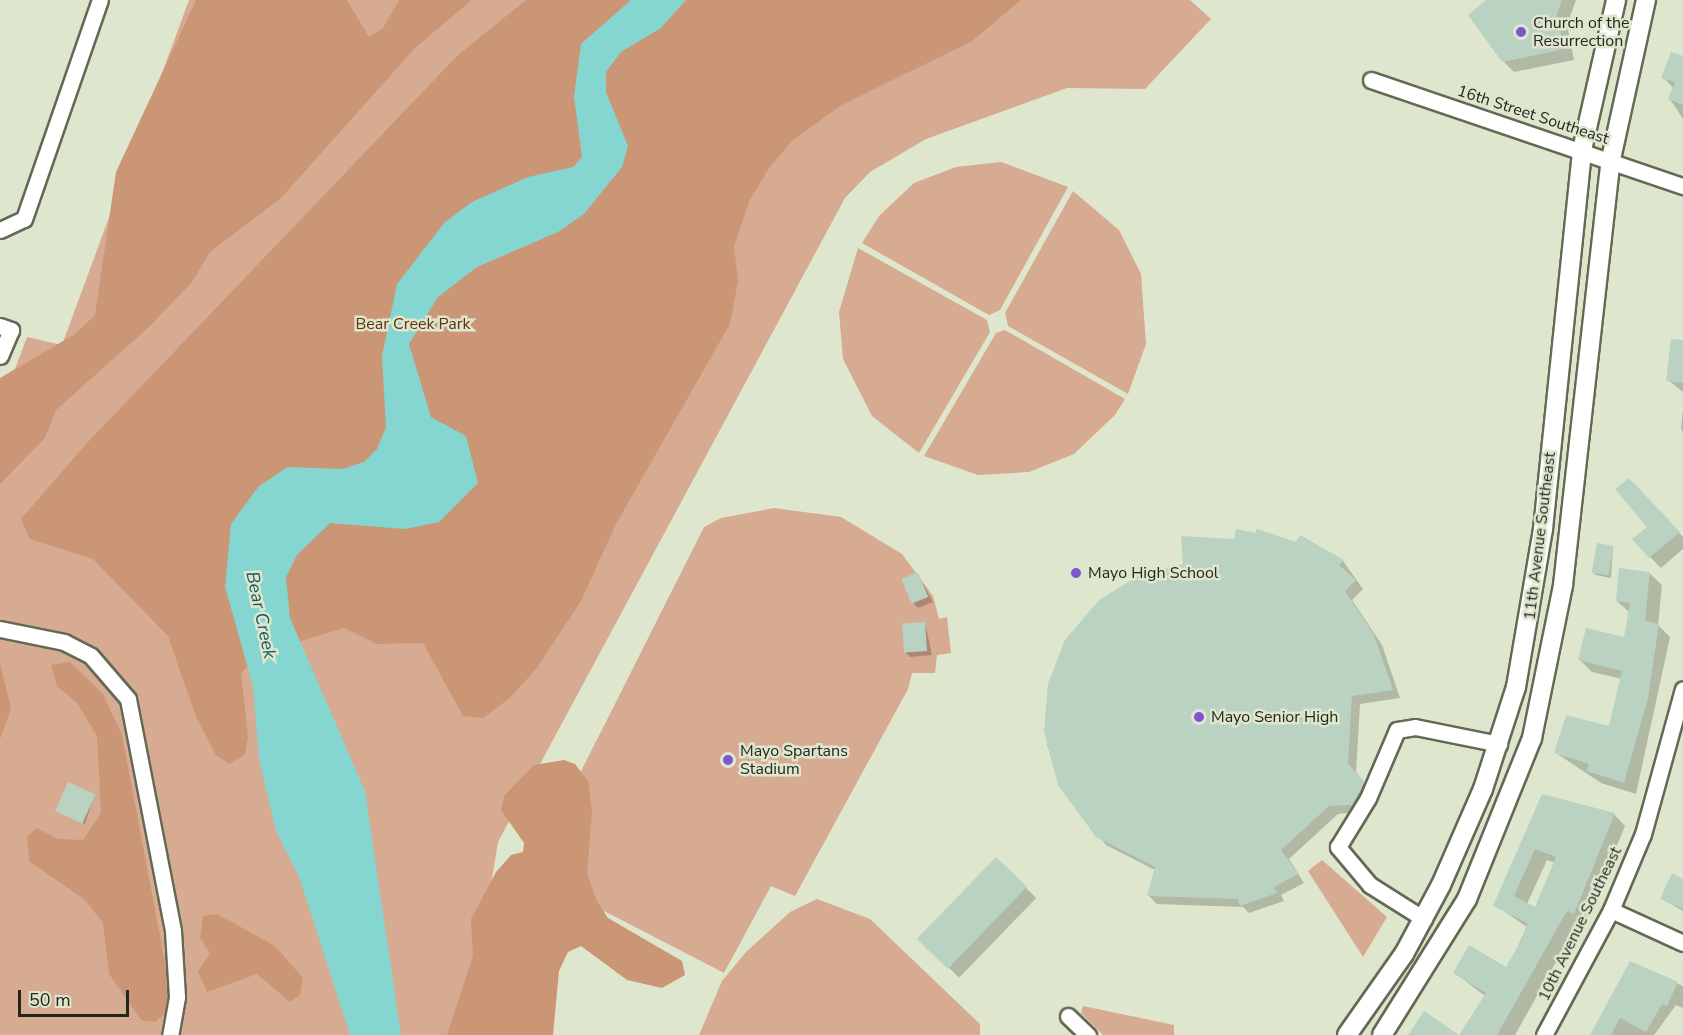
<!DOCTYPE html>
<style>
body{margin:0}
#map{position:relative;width:1683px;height:1035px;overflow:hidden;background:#dee6ce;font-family:"Nunito Sans",sans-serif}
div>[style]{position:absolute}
.green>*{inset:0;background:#d7ab91}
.forest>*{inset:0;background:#cb9675}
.water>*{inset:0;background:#85d5d1}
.shadow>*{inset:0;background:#0003;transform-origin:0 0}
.building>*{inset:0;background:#b9d2c2;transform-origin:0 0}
.roads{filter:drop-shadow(2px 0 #636a54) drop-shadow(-2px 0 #636a54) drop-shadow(0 2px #636a54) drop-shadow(0 -2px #636a54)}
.minor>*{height:15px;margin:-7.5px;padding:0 7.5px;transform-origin:7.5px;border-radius:7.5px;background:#fff}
.major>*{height:18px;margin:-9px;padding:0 9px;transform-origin:9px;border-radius:9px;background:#fff}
.dots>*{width:16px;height:16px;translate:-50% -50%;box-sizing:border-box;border:3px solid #dee6ce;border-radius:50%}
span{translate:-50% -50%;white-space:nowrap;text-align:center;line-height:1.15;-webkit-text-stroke:5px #dee6ce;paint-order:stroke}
.poi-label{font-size:16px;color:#23261d}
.left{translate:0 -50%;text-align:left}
.street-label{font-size:16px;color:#23261d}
.park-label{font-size:16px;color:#623108}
.water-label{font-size:18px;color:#145956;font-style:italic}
.scale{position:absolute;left:18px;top:990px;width:111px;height:27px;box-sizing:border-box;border:3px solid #23261d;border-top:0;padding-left:8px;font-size:18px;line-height:21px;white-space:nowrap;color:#23261d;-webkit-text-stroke:4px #dee6ce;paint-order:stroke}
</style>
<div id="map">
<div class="green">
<div style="clip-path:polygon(189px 0,1190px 0,1211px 19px,1145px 89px,1067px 88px,926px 139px,870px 172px,845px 198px,498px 842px,466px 1035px,0 1035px,0 409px,27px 337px,62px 345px)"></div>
<div style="clip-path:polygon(1001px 162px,1068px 187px,1000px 310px,989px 315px,862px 243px,879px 216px,914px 183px,956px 167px)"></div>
<div style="clip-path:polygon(1073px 191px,1119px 230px,1141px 274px,1146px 344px,1128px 394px,1008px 326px,1005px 313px)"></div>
<div style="clip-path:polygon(858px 248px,987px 320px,990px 332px,919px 453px,872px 416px,843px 359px,839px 312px)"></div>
<div style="clip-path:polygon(1005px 330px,1125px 399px,1115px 415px,1074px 454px,1029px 472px,978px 475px,924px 456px,996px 333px)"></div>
<div style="clip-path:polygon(774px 508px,841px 517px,902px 554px,933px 596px,939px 619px,947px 617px,951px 653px,937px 655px,935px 673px,912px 673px,908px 689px,795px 896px,771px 886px,724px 973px,579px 898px,551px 831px,704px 527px,721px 518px)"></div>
<div style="clip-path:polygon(1322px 860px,1387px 917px,1363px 957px,1308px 871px)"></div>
<div style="clip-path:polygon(817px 899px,870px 919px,980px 1024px,980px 1035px,699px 1035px,722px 981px,746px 952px,790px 912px)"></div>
<div style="clip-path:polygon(1083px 1006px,1174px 1025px,1174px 1035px,1103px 1035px,1081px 1013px)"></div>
</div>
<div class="forest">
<div style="clip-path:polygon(196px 0,347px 0,369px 37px,383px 28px,399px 0,472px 0,416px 47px,281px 198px,210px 252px,192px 282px,149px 327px,56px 410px,45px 438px,0 484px,0 378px,75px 334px,95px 315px,116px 172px)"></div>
<div style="clip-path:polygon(526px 0,1021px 0,972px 41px,840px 106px,792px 141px,769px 168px,750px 200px,734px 246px,738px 281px,730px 324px,616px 524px,581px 601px,536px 669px,510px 698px,483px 718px,463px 716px,423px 643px,377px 644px,344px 628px,261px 653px,241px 673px,248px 736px,245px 755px,229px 764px,216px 755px,196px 717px,168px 636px,93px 559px,30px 539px,21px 519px,86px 444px,458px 55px)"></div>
<div style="clip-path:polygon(70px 662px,103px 694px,122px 735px,171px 994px,167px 1012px,155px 1022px,141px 1020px,109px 974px,103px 923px,85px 900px,29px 861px,27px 836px,37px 828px,58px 839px,83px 840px,101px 813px,97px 736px,77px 703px,57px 686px,51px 665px)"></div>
<div style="clip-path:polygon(0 663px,11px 709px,0 739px)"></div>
<div style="clip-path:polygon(564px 760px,575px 764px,588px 781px,592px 811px,587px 874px,597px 901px,608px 918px,682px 961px,685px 975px,662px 988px,627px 980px,581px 946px,568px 952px,559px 971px,553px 1035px,447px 1035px,473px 956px,471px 919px,496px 872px,511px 855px,523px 852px,524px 843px,501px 810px,504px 796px,534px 765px)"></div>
<div style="clip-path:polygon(217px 914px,275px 946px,303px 978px,300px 995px,290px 1002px,257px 974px,207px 992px,198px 972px,210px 953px,200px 938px,203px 916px)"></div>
</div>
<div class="water">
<div style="clip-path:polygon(631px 0,686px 0,661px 28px,621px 52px,606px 72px,606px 92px,628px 146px,622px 167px,584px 214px,558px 232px,477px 267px,438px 297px,409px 344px,431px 417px,466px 436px,478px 483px,439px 522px,405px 529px,330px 523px,297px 555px,286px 577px,290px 618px,365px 791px,401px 1035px,350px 1035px,300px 879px,276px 831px,259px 759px,253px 686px,225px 587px,231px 524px,259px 486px,288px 467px,343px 469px,364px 462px,377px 449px,386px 427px,382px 356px,397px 284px,445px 222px,472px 202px,528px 177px,573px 167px,582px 157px,574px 97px,581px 44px)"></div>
</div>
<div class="shadow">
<div style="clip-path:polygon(1488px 0,1576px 0,1567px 25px,1574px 60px,1514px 72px,1503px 61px)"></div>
<div style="clip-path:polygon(1683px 58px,1683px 119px,1670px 99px,1674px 89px,1663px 77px)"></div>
<div style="clip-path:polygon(1683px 342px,1683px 392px,1668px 380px)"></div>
<div style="clip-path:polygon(1683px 409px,1683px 432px,1681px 429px)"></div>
<div style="clip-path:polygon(1628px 480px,1683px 537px,1683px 549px,1661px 568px,1650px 557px,1649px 527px)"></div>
<div style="clip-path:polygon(1301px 537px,1343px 561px,1363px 589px,1352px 600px,1382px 645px,1400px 698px,1360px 704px,1356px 772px,1371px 792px,1360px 812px,1338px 814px,1289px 859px,1304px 883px,1281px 895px,1284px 901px,1249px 913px,1243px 907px,1157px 904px,1149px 896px,1155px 870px,1106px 845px,1059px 784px,1047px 744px,1046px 707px,1066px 641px,1296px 544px)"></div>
<div style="clip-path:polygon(1613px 548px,1611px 578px,1596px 575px,1593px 573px)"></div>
<div style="clip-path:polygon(1649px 573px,1662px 585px,1658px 625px,1670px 637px,1636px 794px,1601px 783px,1556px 753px,1610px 728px,1622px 679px,1592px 672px,1579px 659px,1625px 639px,1630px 613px,1617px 601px)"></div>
<div style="clip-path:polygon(918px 574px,933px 602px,918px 608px,913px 603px)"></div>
<div style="clip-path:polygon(925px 623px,932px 655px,910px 657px,905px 652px)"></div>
<div style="clip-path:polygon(94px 795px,85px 824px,57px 812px)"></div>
<div style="clip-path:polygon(evenodd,1543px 796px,1614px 814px,1625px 826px,1585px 924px,1579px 921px,1515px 1035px,1460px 1035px,1485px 996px,1455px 973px,1507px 969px,1527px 927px,1495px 905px,1543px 796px,1547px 860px,1555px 863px,1535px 909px,1527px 904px,1547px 860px)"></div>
<div style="left:996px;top:859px;width:56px;height:111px;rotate:44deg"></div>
<div style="clip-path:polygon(1683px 881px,1683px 911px,1662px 899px)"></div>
<div style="clip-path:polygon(1631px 963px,1683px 986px,1683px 1008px,1676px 1005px,1654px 1035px,1591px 1035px)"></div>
</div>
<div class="building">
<div style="clip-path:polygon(1486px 0,1562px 0,1557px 14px,1564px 49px,1502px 62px,1468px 15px)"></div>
<div style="clip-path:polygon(1671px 52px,1683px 56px,1683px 105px,1668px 99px,1675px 82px,1661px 78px)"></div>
<div style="clip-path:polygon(1671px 339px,1683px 340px,1683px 383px,1666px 381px)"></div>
<div style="clip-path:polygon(1629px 478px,1680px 532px,1649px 558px,1632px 539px,1647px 527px,1615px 489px)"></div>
<div style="clip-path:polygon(1236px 529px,1255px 533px,1257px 529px,1296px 542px,1300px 535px,1344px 560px,1339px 565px,1356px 580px,1345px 591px,1374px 635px,1393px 690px,1352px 696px,1348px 763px,1364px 783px,1352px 805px,1329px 806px,1281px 850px,1298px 874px,1274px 887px,1277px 893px,1240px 906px,1238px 899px,1147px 896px,1155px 867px,1096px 837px,1058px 785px,1044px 731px,1048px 684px,1065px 640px,1099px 600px,1138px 576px,1183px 564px,1181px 536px,1234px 539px)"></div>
<div style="left:1597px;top:543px;width:17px;height:30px;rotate:10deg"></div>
<div style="clip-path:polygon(1619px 568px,1650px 572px,1645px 621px,1659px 624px,1648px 698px,1624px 783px,1587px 771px,1589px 764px,1554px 753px,1566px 715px,1609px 726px,1622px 671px,1578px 660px,1586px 628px,1624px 637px,1630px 603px,1616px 601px)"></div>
<div style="left:918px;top:572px;width:27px;height:18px;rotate:68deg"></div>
<div style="left:925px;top:622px;width:29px;height:23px;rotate:86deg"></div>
<div style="left:68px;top:782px;width:30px;height:32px;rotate:24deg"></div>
<div style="clip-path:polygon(evenodd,1542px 794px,1615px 813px,1574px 914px,1567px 911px,1497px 1035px,1408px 1035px,1424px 1011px,1459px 1035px,1486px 993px,1453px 973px,1469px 945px,1506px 967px,1522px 939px,1527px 923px,1493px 906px,1542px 794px,1535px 849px,1556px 857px,1535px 907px,1514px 896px,1535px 849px)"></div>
<div style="left:996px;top:857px;width:43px;height:114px;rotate:44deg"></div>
<div style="clip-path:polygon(1672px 873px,1683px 879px,1683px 909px,1660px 899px)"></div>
<div style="clip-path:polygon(1630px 961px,1678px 982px,1667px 1006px,1662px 1004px,1646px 1032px,1620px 1018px,1611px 1035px,1590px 1035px)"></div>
</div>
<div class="roads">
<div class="minor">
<div style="left:1371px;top:80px;width:330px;rotate:18.8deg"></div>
<div style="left:0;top:230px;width:26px;rotate:-25deg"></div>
<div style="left:24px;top:219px;width:232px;rotate:-70.9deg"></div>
<div style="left:0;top:326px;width:12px;rotate:20deg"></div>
<div style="left:11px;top:330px;width:28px;rotate:113deg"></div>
<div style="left:0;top:629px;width:65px;rotate:11.5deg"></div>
<div style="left:64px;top:642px;width:30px;rotate:27deg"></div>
<div style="left:91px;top:656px;width:57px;rotate:49.3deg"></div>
<div style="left:128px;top:699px;width:236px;rotate:79deg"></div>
<div style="left:173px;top:931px;width:66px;rotate:86.5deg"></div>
<div style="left:177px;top:997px;width:39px;rotate:100deg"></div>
<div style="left:1611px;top:910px;width:79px;rotate:24.6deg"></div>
<div style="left:1424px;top:919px;width:64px;rotate:-147.8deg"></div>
<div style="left:1370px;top:885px;width:50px;rotate:-130.1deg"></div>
<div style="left:1338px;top:847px;width:57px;rotate:-58.5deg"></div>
<div style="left:1368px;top:798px;width:74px;rotate:-66.9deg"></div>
<div style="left:1397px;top:730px;width:18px;rotate:-9deg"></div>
<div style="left:1415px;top:727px;width:86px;rotate:11.4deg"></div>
<div style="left:1068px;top:1016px;width:28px;rotate:44deg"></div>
<div style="left:1544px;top:1035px;width:142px;rotate:-61.8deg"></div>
<div style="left:1611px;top:910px;width:82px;rotate:-67.2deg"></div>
<div style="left:1643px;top:834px;width:150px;rotate:-74.6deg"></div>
</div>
<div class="major">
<div style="left:1347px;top:1035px;width:99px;rotate:-54.9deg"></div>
<div style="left:1404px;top:954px;width:78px;rotate:-61.8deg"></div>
<div style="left:1441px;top:885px;width:105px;rotate:-66.4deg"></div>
<div style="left:1483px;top:789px;width:107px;rotate:-72.1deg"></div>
<div style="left:1516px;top:687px;width:160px;rotate:-80.3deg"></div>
<div style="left:1543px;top:529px;width:381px;rotate:-84.1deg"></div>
<div style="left:1582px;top:150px;width:154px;rotate:-77.2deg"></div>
<div style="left:1382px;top:1035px;width:160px;rotate:-58deg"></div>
<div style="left:1467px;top:899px;width:174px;rotate:-68deg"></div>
<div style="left:1532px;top:738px;width:156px;rotate:-78.5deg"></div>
<div style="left:1563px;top:585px;width:429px;rotate:-83.6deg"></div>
<div style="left:1611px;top:159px;width:163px;rotate:-77.6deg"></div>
</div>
</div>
<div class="dots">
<div style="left:1521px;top:32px;background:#7e55ce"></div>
<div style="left:1076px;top:573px;background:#7e55ce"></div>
<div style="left:1199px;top:717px;background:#7e55ce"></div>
<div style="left:728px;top:760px;background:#7e55ce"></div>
</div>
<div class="poi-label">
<span class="left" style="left:1533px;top:32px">Church of the<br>Resurrection</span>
<span class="left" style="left:1088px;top:573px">Mayo High School</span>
<span class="left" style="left:1211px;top:717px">Mayo Senior High</span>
<span class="left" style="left:740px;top:760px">Mayo Spartans<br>Stadium</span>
</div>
<div class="street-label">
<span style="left:1533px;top:115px;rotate:18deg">16th Street Southeast</span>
<span style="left:1540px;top:536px;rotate:-83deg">11th Avenue Southeast</span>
<span style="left:1580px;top:924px;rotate:-64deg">10th Avenue Southeast</span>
</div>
<div class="park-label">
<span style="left:413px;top:324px">Bear Creek Park</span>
</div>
<div class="water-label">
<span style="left:261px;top:615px;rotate:78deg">Bear Creek</span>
</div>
<div class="scale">50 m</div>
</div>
